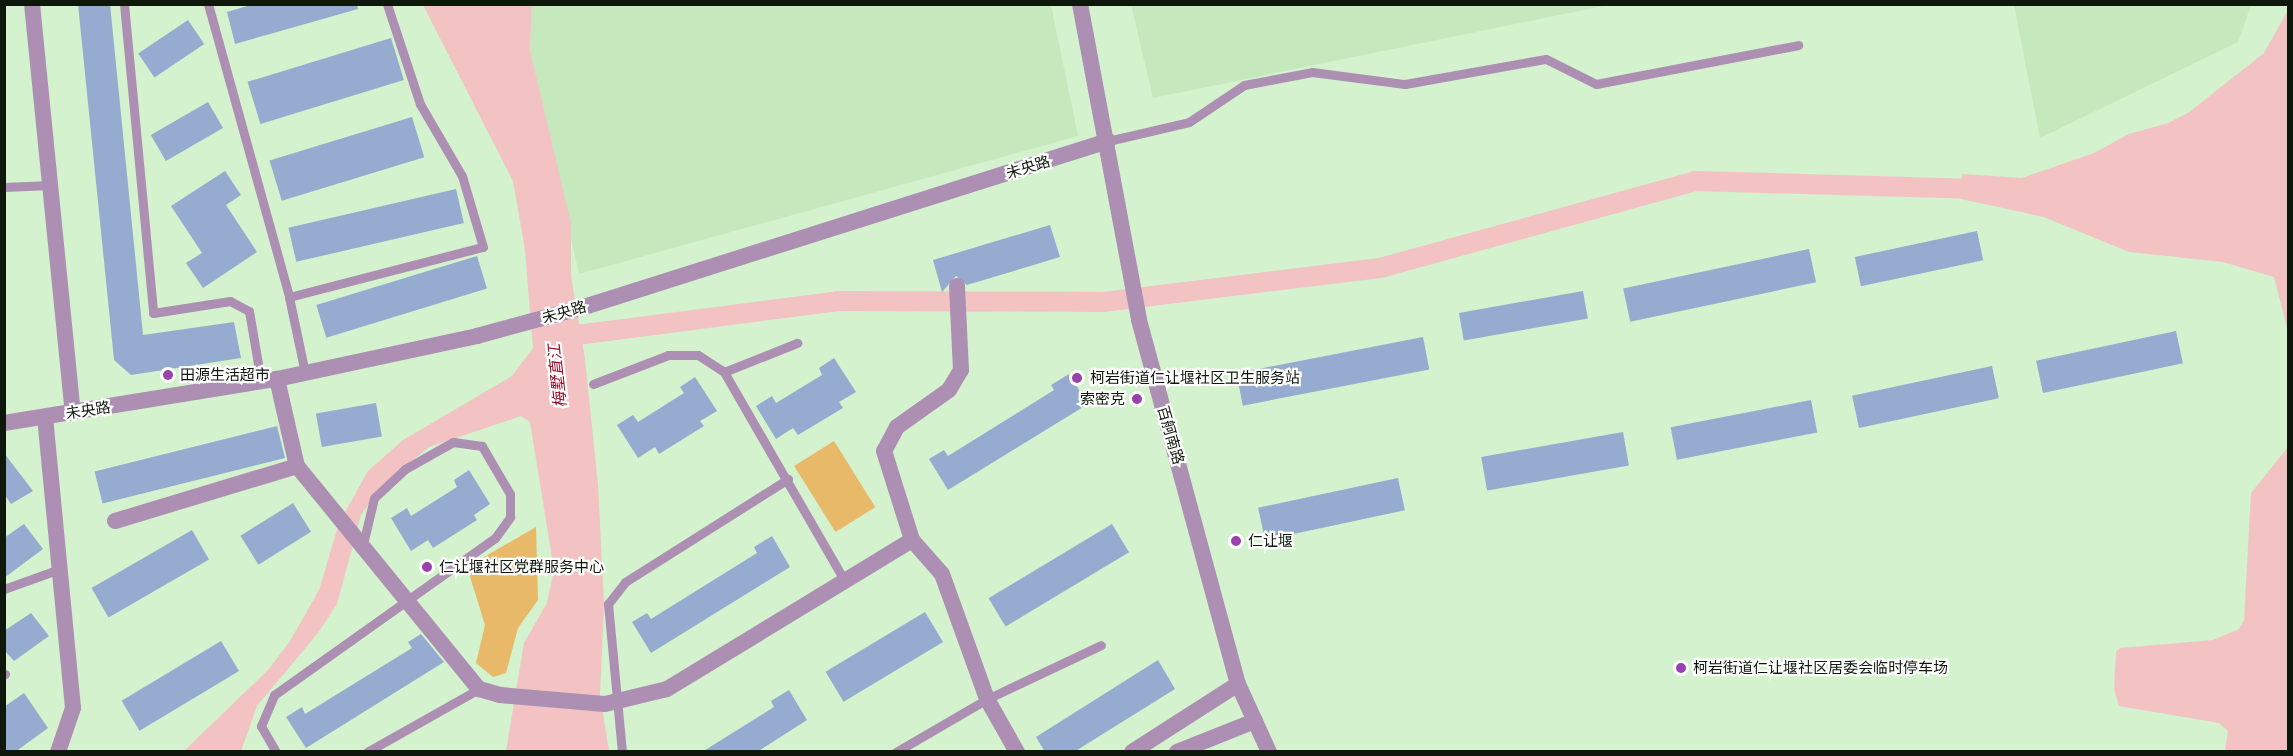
<!DOCTYPE html>
<meta charset="utf-8">
<style>
body{margin:0}
#map{position:relative;width:2293px;height:756px;overflow:hidden;background:#d3f2cd;font-family:Lato,"Noto Sans SC",sans-serif}
div>[style]{position:absolute}
.built>*{inset:0;background:#c5e8bd}
.green>*{inset:0;background:#e8b969;transform-origin:0 0}
.water>*{inset:0;background:#f2c3c2}
.canal>*{height:20px;margin:-10px;padding:0 10px;transform-origin:10px;border-radius:10px;background:#f2c3c2}
.building>*{inset:0;background:#95abd0;transform-origin:0 0}
.service>*{height:9px;margin:-4.5px;padding:0 4.5px;transform-origin:4.5px;border-radius:4.5px;background:#ac8fb3}
.minor>*{height:16px;margin:-8px;padding:0 8px;transform-origin:8px;border-radius:8px;background:#ac8fb3}
.tertiary>*{height:16px;margin:-8px;padding:0 8px;transform-origin:8px;border-radius:8px;background:#ac8fb3}
.dots>*{width:16px;height:16px;translate:-50% -50%;box-sizing:border-box;border:3px solid #fff;border-radius:50%}
span{translate:-50% -50%;white-space:nowrap;text-align:center;line-height:1.15;-webkit-text-stroke:4.5px #fff;paint-order:stroke}
.street-label{font-size:15px;color:#0d170a}
.poi-label{font-size:15px;color:#0d170a}
.left{translate:0 -50%;text-align:left}
.right{translate:-100% -50%;text-align:right}
.water-label{font-size:16px;color:#960e27;font-style:italic}
.frame{position:absolute;inset:0;border:6px solid #0d170a;pointer-events:none}
</style>
<div id="map">
<div class="built">
<div style="clip-path:polygon(1131px 4px,1608px 4px,1608px 5px,1153px 98px)"></div>
<div style="clip-path:polygon(532px 5px,1051px 5px,1078px 136px,579px 274px,530px 49px)"></div>
<div style="clip-path:polygon(2014px 5px,2014px 4px,2251px 5px,2238px 42px,2040px 138px)"></div>
</div>
<div class="green">
<div style="left:834px;top:441px;width:78px;height:47px;rotate:58deg"></div>
<div style="clip-path:polygon(536px 527px,538px 600px,518px 628px,506px 673px,493px 677px,476px 663px,485px 625px,467px 567px)"></div>
</div>
<div class="water">
<div style="clip-path:polygon(423px 5px,532px 5px,530px 50px,571px 223px,571px 276px,585px 359px,598px 485px,604px 604px,600px 695px,609px 751px,506px 751px,524px 643px,547px 603px,554px 570px,530px 422px,521px 416px,429px 447px,381px 486px,361px 515px,337px 604px,318px 633px,257px 706px,241px 751px,183px 752px,269px 669px,290px 641px,319px 590px,339px 523px,368px 471px,403px 440px,512px 376px,533px 348px,525px 250px,513px 181px)"></div>
<div style="clip-path:polygon(2288px 10px,2288px 332px,2274px 277px,2223px 262px,2129px 252px,2044px 217px,1961px 199px,1962px 174px,2022px 178px,2094px 153px,2129px 134px,2168px 123px,2188px 113px,2264px 53px)"></div>
<div style="clip-path:polygon(2288px 447px,2288px 751px,2225px 751px,2228px 731px,2219px 723px,2119px 706px,2114px 689px,2116px 652px,2120px 648px,2213px 640px,2239px 629px,2244px 620px,2251px 493px)"></div>
</div>
<div class="canal">
<div style="left:554px;top:338px;width:285px;rotate:-7.4deg"></div>
<div style="left:837px;top:301px;width:266px;rotate:0.2deg"></div>
<div style="left:1103px;top:302px;width:279px;rotate:-7deg"></div>
<div style="left:1380px;top:268px;width:327px;rotate:-15.4deg"></div>
<div style="left:1695px;top:181px;width:292px;rotate:1.6deg"></div>
</div>
<div class="building">
<div style="clip-path:polygon(78px 4px,110px 4px,143px 335px,234px 322px,241px 358px,131px 375px,114px 360px)"></div>
<div style="clip-path:polygon(254px 4px,357px 4px,358px 9px,235px 44px,227px 12px)"></div>
<div style="left:188px;top:20px;width:29px;height:60px;rotate:56deg"></div>
<div style="left:391px;top:38px;width:44px;height:150px;rotate:73deg"></div>
<div style="left:208px;top:102px;width:30px;height:66px;rotate:60deg"></div>
<div style="left:412px;top:117px;width:42px;height:149px;rotate:73deg"></div>
<div style="clip-path:polygon(225px 171px,241px 195px,226px 205px,257px 252px,203px 288px,186px 263px,202px 253px,171px 206px)"></div>
<div style="left:456px;top:189px;width:35px;height:172px;rotate:77deg"></div>
<div style="clip-path:polygon(1050px 225px,1060px 257px,967px 285px,956px 276px,942px 292px,933px 260px)"></div>
<div style="left:1977px;top:231px;width:30px;height:125px;rotate:78deg"></div>
<div style="left:1809px;top:249px;width:34px;height:190px;rotate:78deg"></div>
<div style="left:477px;top:256px;width:34px;height:168px;rotate:73deg"></div>
<div style="left:1583px;top:291px;width:28px;height:126px;rotate:80deg"></div>
<div style="left:2176px;top:331px;width:33px;height:143px;rotate:78deg"></div>
<div style="left:1423px;top:337px;width:33px;height:190px;rotate:79deg"></div>
<div style="clip-path:polygon(834px 358px,856px 392px,839px 402px,843px 408px,798px 435px,793px 428px,776px 439px,756px 406px,772px 396px,776px 403px,822px 375px,819px 368px)"></div>
<div style="left:1992px;top:366px;width:33px;height:143px;rotate:78deg"></div>
<div style="clip-path:polygon(1069px 374px,1088px 404px,948px 490px,929px 459px,944px 450px,948px 456px,1054px 390px,1051px 385px)"></div>
<div style="clip-path:polygon(695px 377px,717px 411px,700px 421px,704px 426px,659px 454px,655px 447px,638px 458px,617px 425px,633px 415px,638px 422px,684px 393px,680px 387px)"></div>
<div style="left:1811px;top:400px;width:33px;height:143px;rotate:79deg"></div>
<div style="left:376px;top:403px;width:34px;height:61px;rotate:80deg"></div>
<div style="left:277px;top:426px;width:33px;height:188px;rotate:76deg"></div>
<div style="left:1623px;top:432px;width:34px;height:144px;rotate:80deg"></div>
<div style="clip-path:polygon(4px 453px,33px 491px,11px 504px,4px 494px)"></div>
<div style="clip-path:polygon(469px 470px,490px 504px,474px 515px,477px 520px,433px 548px,428px 540px,411px 551px,391px 518px,407px 508px,411px 516px,457px 487px,454px 480px)"></div>
<div style="left:1398px;top:478px;width:33px;height:143px;rotate:78deg"></div>
<div style="left:293px;top:503px;width:34px;height:62px;rotate:58deg"></div>
<div style="clip-path:polygon(24px 524px,43px 549px,4px 578px,4px 538px)"></div>
<div style="left:1112px;top:524px;width:33px;height:144px;rotate:59deg"></div>
<div style="left:192px;top:530px;width:34px;height:116px;rotate:60deg"></div>
<div style="clip-path:polygon(772px 536px,790px 567px,651px 653px,632px 622px,647px 613px,651px 619px,757px 553px,754px 547px)"></div>
<div style="left:925px;top:612px;width:35px;height:116px;rotate:59deg"></div>
<div style="clip-path:polygon(31px 613px,49px 636px,14px 661px,4px 650px,4px 631px)"></div>
<div style="clip-path:polygon(421px 634px,444px 662px,306px 748px,286px 717px,302px 707px,305px 714px,412px 648px,408px 642px)"></div>
<div style="left:221px;top:641px;width:35px;height:116px;rotate:59deg"></div>
<div style="clip-path:polygon(1158px 660px,1175px 689px,1074px 752px,1045px 752px,1036px 737px)"></div>
<div style="clip-path:polygon(789px 690px,807px 720px,757px 752px,702px 752px,774px 707px,771px 701px)"></div>
<div style="clip-path:polygon(24px 693px,48px 728px,15px 752px,4px 752px,4px 707px)"></div>
</div>
<div class="service">
<div style="left:124px;top:4px;width:310px;rotate:84.6deg"></div>
<div style="left:153px;top:313px;width:78px;rotate:-8.9deg"></div>
<div style="left:230px;top:301px;width:21px;rotate:28deg"></div>
<div style="left:249px;top:311px;width:71px;rotate:80.3deg"></div>
<div style="left:208px;top:4px;width:304px;rotate:74.5deg"></div>
<div style="left:289px;top:297px;width:78px;rotate:78.1deg"></div>
<div style="left:1108px;top:141px;width:83px;rotate:-13.2deg"></div>
<div style="left:1189px;top:122px;width:66px;rotate:-33.9deg"></div>
<div style="left:1244px;top:85px;width:69px;rotate:-10.8deg"></div>
<div style="left:1312px;top:72px;width:94px;rotate:7.4deg"></div>
<div style="left:1405px;top:84px;width:143px;rotate:-10.1deg"></div>
<div style="left:1546px;top:59px;width:56px;rotate:26.6deg"></div>
<div style="left:1596px;top:84px;width:206px;rotate:-10.9deg"></div>
<div style="left:4px;top:187px;width:47px;rotate:-2.4deg"></div>
<div style="left:289px;top:297px;width:200px;rotate:-14.5deg"></div>
<div style="left:483px;top:247px;width:74px;rotate:-106.5deg"></div>
<div style="left:462px;top:176px;width:83px;rotate:-120.3deg"></div>
<div style="left:420px;top:104px;width:105px;rotate:-108.3deg"></div>
<div style="left:724px;top:372px;width:238px;rotate:60deg"></div>
<div style="left:593px;top:384px;width:80px;rotate:-21.1deg"></div>
<div style="left:668px;top:355px;width:30px"></div>
<div style="left:698px;top:355px;width:31px;rotate:33deg"></div>
<div style="left:724px;top:372px;width:79px;rotate:-21.7deg"></div>
<div style="left:4px;top:589px;width:59px;rotate:-19.7deg"></div>
<div style="left:4px;top:674px;width:1px"></div>
<div style="left:276px;top:752px;width:30px;rotate:-120deg"></div>
<div style="left:261px;top:726px;width:34px;rotate:-67deg"></div>
<div style="left:274px;top:695px;width:271px;rotate:-35.4deg"></div>
<div style="left:495px;top:538px;width:26px;rotate:-54deg"></div>
<div style="left:510px;top:517px;width:23px;rotate:-90deg"></div>
<div style="left:510px;top:494px;width:56px;rotate:-120.3deg"></div>
<div style="left:482px;top:446px;width:29px;rotate:-172deg"></div>
<div style="left:453px;top:442px;width:55px;rotate:150.6deg"></div>
<div style="left:405px;top:469px;width:42px;rotate:136.9deg"></div>
<div style="left:374px;top:498px;width:47px;rotate:103.4deg"></div>
<div style="left:367px;top:752px;width:129px;rotate:-29.4deg"></div>
<div style="left:622px;top:752px;width:149px;rotate:-95.4deg"></div>
<div style="left:608px;top:604px;width:28px;rotate:-52deg"></div>
<div style="left:625px;top:582px;width:193px;rotate:-32.3deg"></div>
<div style="left:896px;top:752px;width:105px;rotate:-30.2deg"></div>
<div style="left:987px;top:699px;width:126px;rotate:-25.3deg"></div>
</div>
<div class="minor">
<div style="left:32px;top:4px;width:411px;rotate:84.3deg"></div>
<div style="left:957px;top:286px;width:84px;rotate:87.3deg"></div>
<div style="left:961px;top:370px;width:23px;rotate:121deg"></div>
<div style="left:949px;top:390px;width:64px;rotate:144.6deg"></div>
<div style="left:897px;top:427px;width:27px;rotate:118deg"></div>
<div style="left:884px;top:451px;width:93px;rotate:72.5deg"></div>
<div style="left:912px;top:540px;width:45px;rotate:48.6deg"></div>
<div style="left:942px;top:574px;width:133px;rotate:70.2deg"></div>
<div style="left:987px;top:699px;width:61px;rotate:60.5deg"></div>
<div style="left:277px;top:379px;width:89px;rotate:77.1deg"></div>
<div style="left:297px;top:466px;width:288px;rotate:50.8deg"></div>
<div style="left:479px;top:689px;width:22px;rotate:16deg"></div>
<div style="left:500px;top:695px;width:105px;rotate:4.9deg"></div>
<div style="left:605px;top:704px;width:64px;rotate:-13.6deg"></div>
<div style="left:667px;top:689px;width:287px;rotate:-31.3deg"></div>
<div style="left:45px;top:417px;width:292px;rotate:84.5deg"></div>
<div style="left:73px;top:708px;width:46px;rotate:108.8deg"></div>
<div style="left:4px;top:423px;width:277px;rotate:-9.2deg"></div>
<div style="left:277px;top:379px;width:205px;rotate:-12.1deg"></div>
<div style="left:477px;top:336px;width:111px;rotate:-15.2deg"></div>
<div style="left:584px;top:307px;width:550px;rotate:-17.58deg"></div>
<div style="left:115px;top:521px;width:190px;rotate:-16.8deg"></div>
<div style="left:1132px;top:752px;width:126px;rotate:-32.7deg"></div>
<div style="left:1177px;top:752px;width:84px;rotate:-21.7deg"></div>
</div>
<div class="tertiary">
<div style="left:1080px;top:4px;width:321px;rotate:79.4deg"></div>
<div style="left:1139px;top:320px;width:377px;rotate:74.8deg"></div>
<div style="left:1238px;top:684px;width:75px;rotate:65.5deg"></div>
</div>
<div class="dots">
<div style="left:168px;top:375px;background:#9941ad"></div>
<div style="left:1077px;top:378px;background:#9941ad"></div>
<div style="left:1137px;top:399px;background:#9941ad"></div>
<div style="left:1236px;top:541px;background:#9941ad"></div>
<div style="left:427px;top:567px;background:#9941ad"></div>
<div style="left:1681px;top:668px;background:#9941ad"></div>
</div>
<div class="street-label">
<span style="left:1028px;top:167px;rotate:-17deg">未央路</span>
<span style="left:564px;top:312px;rotate:-16deg">未央路</span>
<span style="left:88px;top:410px;rotate:-9deg">未央路</span>
<span style="left:1171px;top:435px;rotate:74deg">百舸南路</span>
</div>
<div class="poi-label">
<span class="left" style="left:180px;top:375px">田源生活超市</span>
<span class="left" style="left:1090px;top:378px">柯岩街道仁让堰社区卫生服务站</span>
<span class="right" style="left:1125px;top:399px">索密克</span>
<span class="left" style="left:1248px;top:541px">仁让堰</span>
<span class="left" style="left:439px;top:567px">仁让堰社区党群服务中心</span>
<span class="left" style="left:1693px;top:668px">柯岩街道仁让堰社区居委会临时停车场</span>
</div>
<div class="water-label">
<span style="left:557px;top:376px;rotate:-96deg">梅墅直江</span>
</div>
<div class="frame"></div>
</div>
